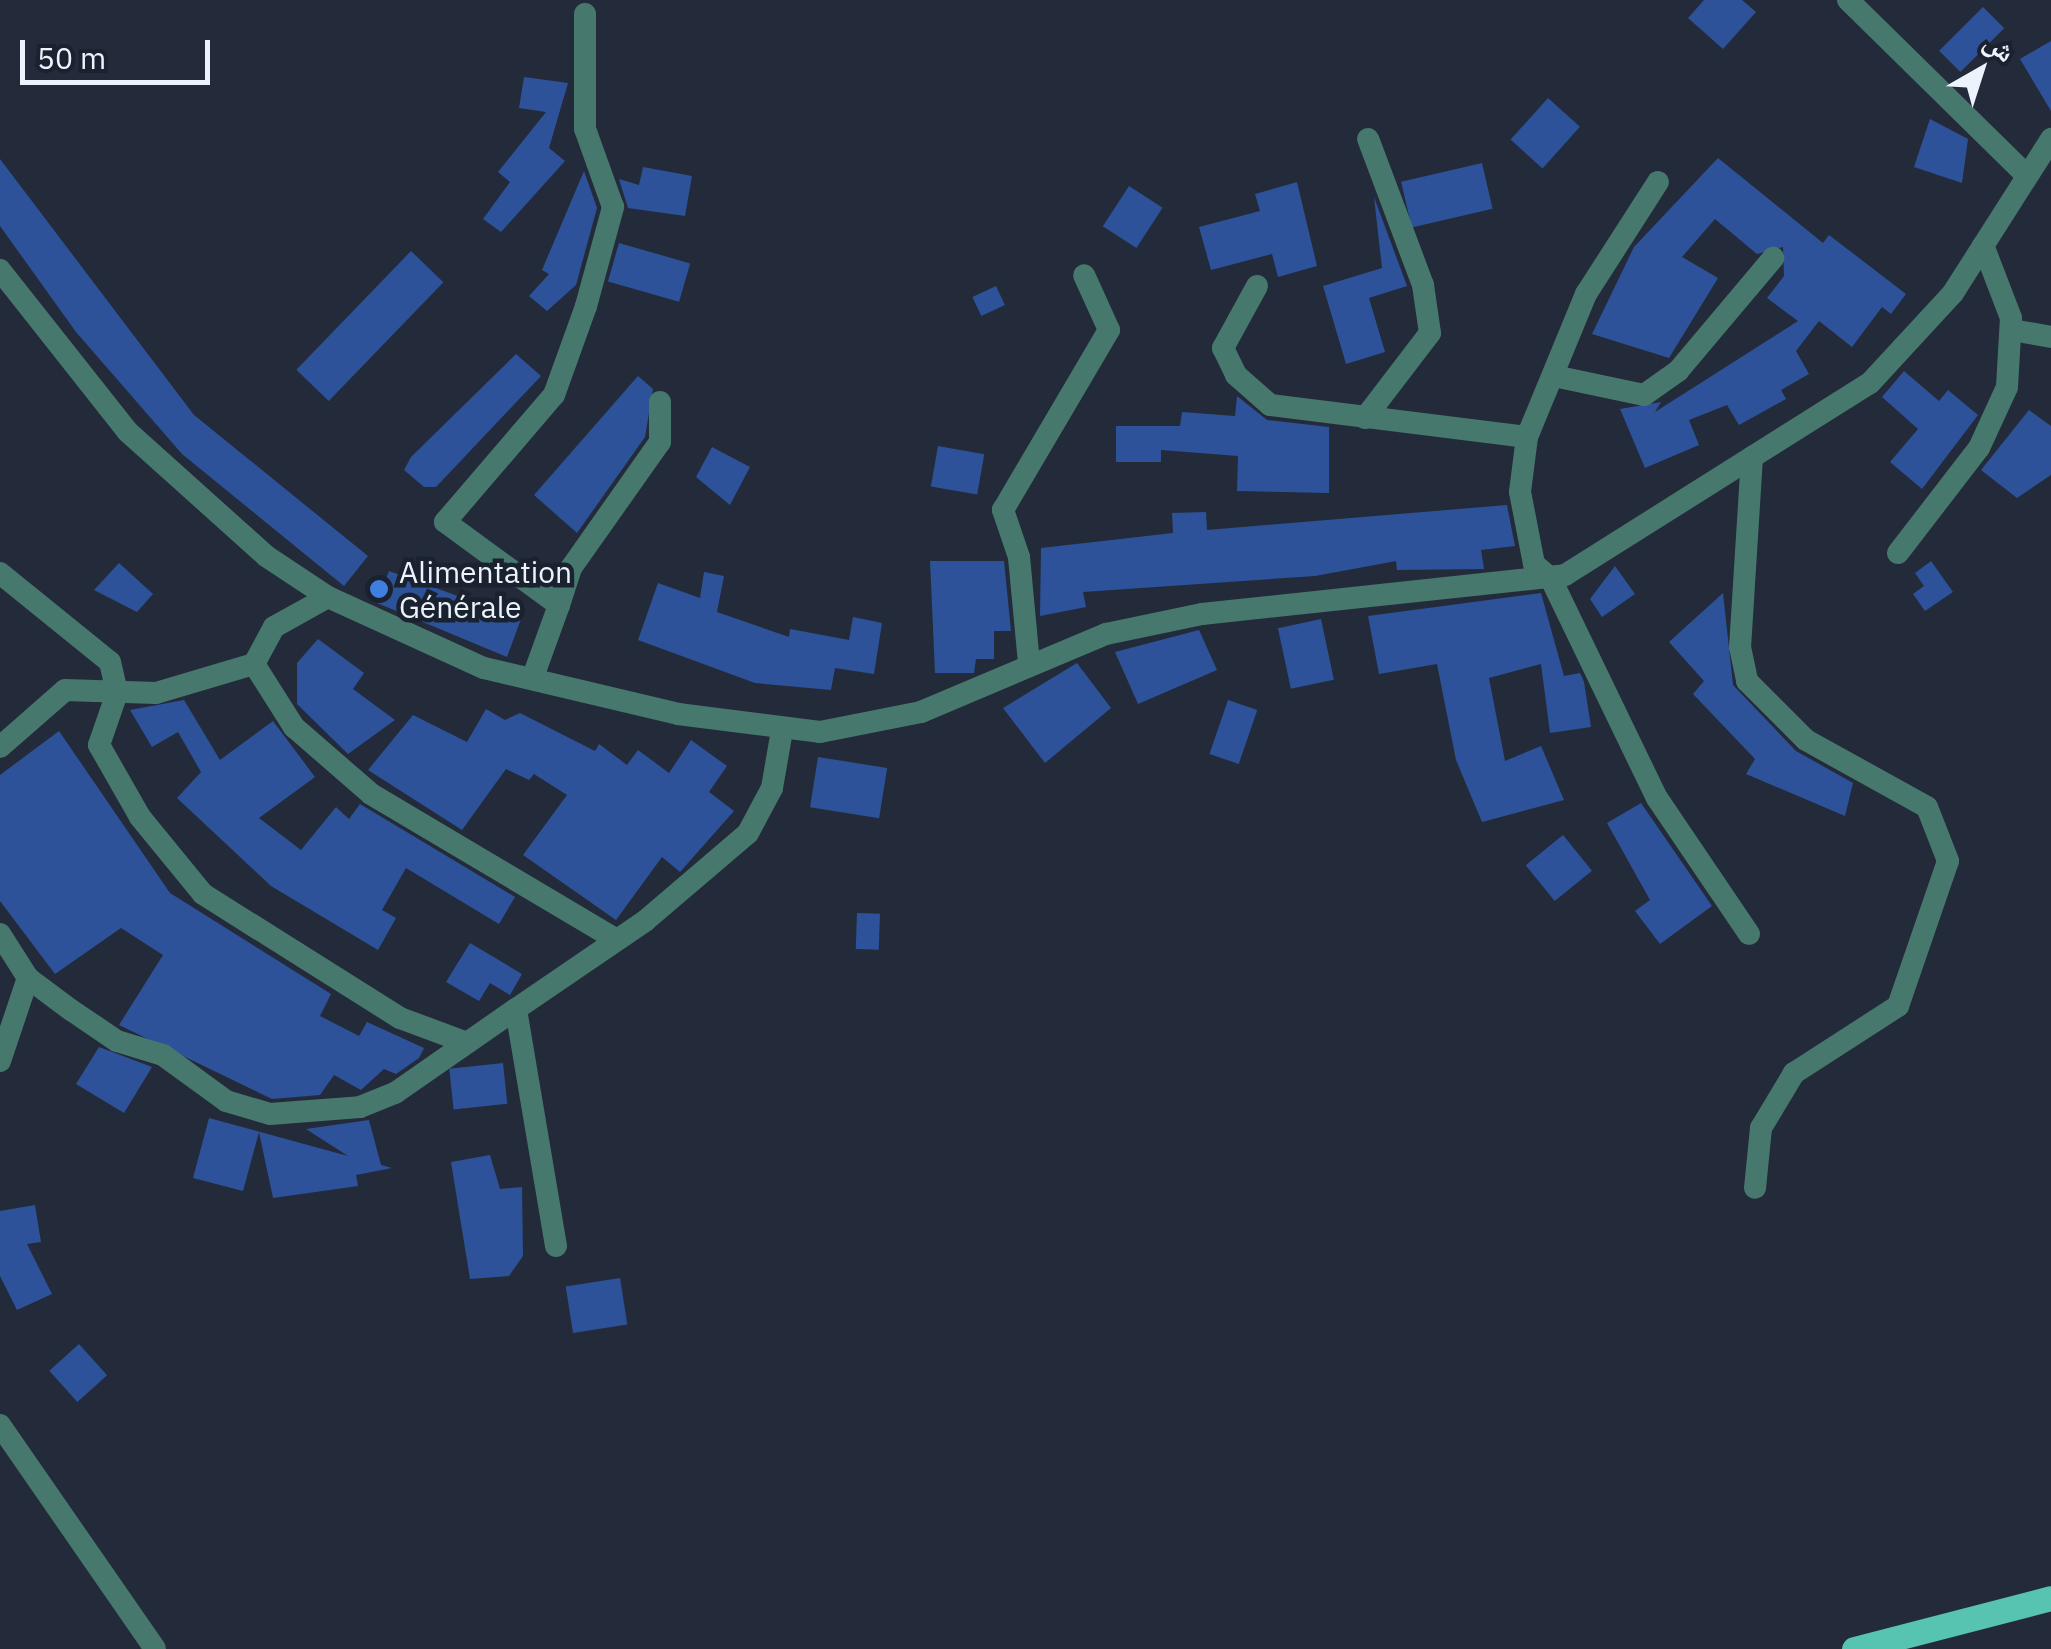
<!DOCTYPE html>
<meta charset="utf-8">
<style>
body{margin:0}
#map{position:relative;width:2051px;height:1649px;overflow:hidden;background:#232b3a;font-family:"IBM Plex Sans","Noto Naskh Arabic",sans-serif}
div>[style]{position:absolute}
.building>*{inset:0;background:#2d5299;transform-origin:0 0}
.street>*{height:22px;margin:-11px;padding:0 11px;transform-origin:11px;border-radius:11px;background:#47786e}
.primary>*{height:25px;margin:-12.5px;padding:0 12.5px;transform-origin:12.5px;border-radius:12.5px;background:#56c4b0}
.dots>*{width:28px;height:28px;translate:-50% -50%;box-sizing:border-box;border:5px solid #1a212f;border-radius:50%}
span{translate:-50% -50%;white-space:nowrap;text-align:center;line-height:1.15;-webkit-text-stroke:9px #1a212f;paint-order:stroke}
.poi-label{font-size:30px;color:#edf3fc}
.left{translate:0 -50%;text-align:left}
.north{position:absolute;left:1931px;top:20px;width:100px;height:100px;-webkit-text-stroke:8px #1a212f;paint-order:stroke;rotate:39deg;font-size:28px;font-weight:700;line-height:40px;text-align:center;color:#edf3fc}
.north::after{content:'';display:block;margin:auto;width:35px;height:45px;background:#edf3fc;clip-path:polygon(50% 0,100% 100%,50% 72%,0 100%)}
.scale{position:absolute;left:20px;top:40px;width:190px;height:45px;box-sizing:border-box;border:5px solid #edf3fc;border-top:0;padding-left:12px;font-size:30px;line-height:35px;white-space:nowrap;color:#edf3fc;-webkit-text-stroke:8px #1a212f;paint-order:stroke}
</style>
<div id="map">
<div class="building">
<div style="clip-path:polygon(1704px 0,1742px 0,1756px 12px,1723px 49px,1688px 18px)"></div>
<div style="left:1983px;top:7px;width:30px;height:62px;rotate:45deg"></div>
<div style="clip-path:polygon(2051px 41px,2051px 111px,2020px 59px)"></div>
<div style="clip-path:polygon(524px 77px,568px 83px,549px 148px,565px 161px,501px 232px,483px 219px,510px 182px,498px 172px,546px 112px,519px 108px)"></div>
<div style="left:1548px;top:98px;width:43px;height:56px;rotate:42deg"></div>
<div style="clip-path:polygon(1930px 119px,1968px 139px,1962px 183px,1914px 167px)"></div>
<div style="clip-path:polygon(1718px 158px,1823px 243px,1829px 235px,1906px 294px,1891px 314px,1882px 307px,1852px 347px,1819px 321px,1796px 351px,1809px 374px,1781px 390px,1786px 399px,1739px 425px,1727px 405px,1689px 420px,1699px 445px,1645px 468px,1620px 409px,1661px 402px,1655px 412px,1798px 321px,1767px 298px,1784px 276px,1783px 247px,1757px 254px,1715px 219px,1682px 257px,1718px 278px,1669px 358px,1592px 334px,1634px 247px)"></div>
<div style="clip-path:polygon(0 159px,194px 415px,368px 556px,344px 586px,182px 454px,76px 332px,0 226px)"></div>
<div style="left:1482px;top:163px;width:47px;height:83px;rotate:77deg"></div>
<div style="clip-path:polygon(643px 167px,692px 176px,685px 216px,628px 208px,619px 179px,639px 185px)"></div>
<div style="clip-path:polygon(584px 171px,597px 208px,576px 285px,547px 311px,529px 296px,549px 274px,542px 270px)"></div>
<div style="clip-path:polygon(1297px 182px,1317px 266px,1278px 277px,1272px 254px,1211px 270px,1199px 227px,1260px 211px,1255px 194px)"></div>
<div style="left:1129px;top:186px;width:40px;height:48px;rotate:33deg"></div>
<div style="clip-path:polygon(1374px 197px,1407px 286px,1369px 298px,1385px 352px,1346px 364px,1323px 286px,1382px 268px)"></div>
<div style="left:619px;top:243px;width:74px;height:40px;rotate:16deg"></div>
<div style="left:411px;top:251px;width:45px;height:165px;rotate:44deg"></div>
<div style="left:996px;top:286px;width:21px;height:26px;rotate:65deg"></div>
<div style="clip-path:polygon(516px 354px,541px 376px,436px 487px,424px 487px,404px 470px,411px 457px)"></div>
<div style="clip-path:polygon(1904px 371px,1939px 401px,1948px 390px,1978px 415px,1922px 489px,1890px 462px,1918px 429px,1882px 397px)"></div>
<div style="clip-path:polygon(638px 376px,653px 389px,645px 437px,577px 533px,534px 495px)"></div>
<div style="clip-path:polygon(1237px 396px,1267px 420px,1329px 427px,1329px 493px,1237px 491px,1238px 456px,1161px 450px,1161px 462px,1116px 462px,1116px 426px,1180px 426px,1182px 412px,1235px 416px)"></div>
<div style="clip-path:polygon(2029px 410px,2051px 426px,2051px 475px,2017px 498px,1981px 470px)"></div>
<div style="left:938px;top:446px;width:47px;height:41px;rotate:10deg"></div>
<div style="clip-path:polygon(712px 447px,750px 467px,730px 505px,696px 477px)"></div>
<div style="clip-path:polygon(1507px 505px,1515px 546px,1481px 550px,1484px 569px,1397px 570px,1396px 561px,1315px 576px,1083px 592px,1086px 607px,1040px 616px,1041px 548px,1173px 533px,1172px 513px,1206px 512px,1207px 530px)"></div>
<div style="clip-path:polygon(930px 561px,1004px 561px,1011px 631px,994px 631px,994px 659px,976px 659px,974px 673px,935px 673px)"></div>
<div style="clip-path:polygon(1931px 561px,1953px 592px,1925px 611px,1913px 594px,1924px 586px,1915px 573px)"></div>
<div style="clip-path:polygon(119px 563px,153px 594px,137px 612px,94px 590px)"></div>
<div style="clip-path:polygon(1615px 566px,1635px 594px,1602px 617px,1590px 599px)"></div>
<div style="clip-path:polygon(389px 571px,521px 619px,507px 657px,377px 603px)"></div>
<div style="clip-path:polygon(704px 572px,724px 576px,717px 612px,789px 637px,790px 629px,849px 640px,853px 617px,882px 623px,874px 674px,835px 668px,831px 690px,755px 683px,638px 640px,658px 583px,700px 598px)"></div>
<div style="clip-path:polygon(1541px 593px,1564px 676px,1580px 673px,1584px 682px,1591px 727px,1550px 733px,1541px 664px,1489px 678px,1505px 761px,1541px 746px,1564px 800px,1482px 822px,1456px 760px,1437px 664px,1379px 674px,1368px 616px)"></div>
<div style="clip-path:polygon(1723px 593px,1733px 685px,1796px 751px,1853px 783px,1845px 816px,1746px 774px,1755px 759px,1693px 694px,1704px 681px,1669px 642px)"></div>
<div style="left:1321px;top:619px;width:62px;height:44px;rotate:78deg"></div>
<div style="clip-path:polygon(1199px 630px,1217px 670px,1138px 704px,1115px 652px)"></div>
<div style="clip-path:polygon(318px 639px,364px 673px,353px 689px,395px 720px,348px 754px,297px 704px,297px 663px)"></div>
<div style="clip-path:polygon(1077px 663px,1111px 708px,1045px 763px,1003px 708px)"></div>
<div style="clip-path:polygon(184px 700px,220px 760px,273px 721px,315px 777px,259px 818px,301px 850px,336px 807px,349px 819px,360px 804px,515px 897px,499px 924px,406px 868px,382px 910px,396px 918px,378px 950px,271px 886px,177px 798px,201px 772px,178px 732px,152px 747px,130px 710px)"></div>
<div style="left:1228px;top:700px;width:31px;height:57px;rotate:19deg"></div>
<div style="clip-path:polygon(486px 709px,505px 720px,520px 713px,595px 751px,599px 744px,627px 765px,638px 750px,669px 773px,691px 740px,727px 766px,709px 792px,734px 811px,680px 872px,662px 857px,616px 920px,523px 855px,567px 795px,534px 774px,529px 780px,506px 769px,462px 830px,368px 770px,413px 715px,467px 742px)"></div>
<div style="clip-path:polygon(59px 731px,170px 893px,331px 994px,320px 1016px,359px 1036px,367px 1022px,424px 1048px,419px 1058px,396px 1074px,384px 1069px,361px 1090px,334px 1075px,320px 1095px,272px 1099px,119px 1025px,163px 955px,121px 928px,55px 974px,0 901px,0 775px)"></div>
<div style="left:818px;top:757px;width:70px;height:51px;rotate:9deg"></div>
<div style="clip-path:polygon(1641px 803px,1712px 906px,1660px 944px,1635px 911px,1650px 900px,1607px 823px)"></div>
<div style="left:1563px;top:835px;width:46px;height:48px;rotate:51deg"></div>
<div style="left:857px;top:913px;width:23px;height:36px;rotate:2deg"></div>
<div style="clip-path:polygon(470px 943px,522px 974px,510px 995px,490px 983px,479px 1001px,446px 982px)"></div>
<div style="clip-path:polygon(99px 1047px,152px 1067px,124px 1113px,76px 1084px)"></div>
<div style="left:503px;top:1063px;width:41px;height:54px;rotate:84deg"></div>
<div style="clip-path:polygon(209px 1118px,348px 1156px,306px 1129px,369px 1120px,381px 1165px,392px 1168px,356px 1175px,358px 1186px,273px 1198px,259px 1132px,243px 1191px,193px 1178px)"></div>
<div style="clip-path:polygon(490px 1155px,500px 1189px,522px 1187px,523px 1256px,509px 1276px,470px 1279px,451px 1162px)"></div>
<div style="clip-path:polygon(35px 1205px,41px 1242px,27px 1244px,52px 1294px,17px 1310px,0 1276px,0 1211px)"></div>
<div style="left:620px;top:1278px;width:47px;height:55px;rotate:81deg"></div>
<div style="left:79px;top:1344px;width:42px;height:40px;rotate:48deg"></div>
</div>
<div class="street">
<div style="left:1848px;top:0;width:250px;rotate:44.5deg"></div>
<div style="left:0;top:270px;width:206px;rotate:51.7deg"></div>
<div style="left:128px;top:432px;width:186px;rotate:41.9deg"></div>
<div style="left:266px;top:556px;width:74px;rotate:33.5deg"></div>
<div style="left:328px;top:597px;width:171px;rotate:24.5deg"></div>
<div style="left:484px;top:668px;width:199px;rotate:13.3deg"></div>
<div style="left:678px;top:714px;width:143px;rotate:7.2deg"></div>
<div style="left:820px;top:732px;width:103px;rotate:-11.2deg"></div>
<div style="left:921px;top:712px;width:201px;rotate:-22.9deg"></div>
<div style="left:1106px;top:634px;width:98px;rotate:-11.8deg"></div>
<div style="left:1202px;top:614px;width:365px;rotate:-6.1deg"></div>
<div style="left:1565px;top:575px;width:360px;rotate:-32.2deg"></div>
<div style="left:1870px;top:383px;width:122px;rotate:-47.3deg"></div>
<div style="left:1953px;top:293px;width:183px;rotate:-57.5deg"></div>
<div style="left:1257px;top:286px;width:71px;rotate:118.7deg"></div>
<div style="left:1223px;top:348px;width:30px;rotate:64deg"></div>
<div style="left:1236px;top:375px;width:45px;rotate:41.4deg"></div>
<div style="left:1270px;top:405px;width:259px;rotate:7.1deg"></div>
<div style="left:1527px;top:437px;width:55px;rotate:97.3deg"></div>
<div style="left:1520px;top:492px;width:73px;rotate:79deg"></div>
<div style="left:1534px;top:564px;width:23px;rotate:41deg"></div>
<div style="left:1551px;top:579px;width:243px;rotate:64.2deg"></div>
<div style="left:1657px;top:798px;width:164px;rotate:55.9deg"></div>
<div style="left:2012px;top:330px;width:40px;rotate:10deg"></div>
<div style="left:1554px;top:376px;width:92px;rotate:11.9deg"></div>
<div style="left:1644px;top:395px;width:42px;rotate:-35.2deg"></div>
<div style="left:1678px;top:371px;width:148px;rotate:-49.9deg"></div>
<div style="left:1365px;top:418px;width:107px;rotate:-52.6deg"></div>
<div style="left:1430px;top:333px;width:49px;rotate:-98.3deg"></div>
<div style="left:1423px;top:285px;width:156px;rotate:-110.6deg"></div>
<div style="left:1527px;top:437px;width:155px;rotate:-67.6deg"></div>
<div style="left:1586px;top:294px;width:133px;rotate:-57.3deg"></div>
<div style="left:1752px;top:457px;width:190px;rotate:93.6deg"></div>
<div style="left:1740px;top:647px;width:35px;rotate:78deg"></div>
<div style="left:1747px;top:681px;width:83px;rotate:45deg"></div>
<div style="left:1806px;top:740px;width:138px;rotate:29deg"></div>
<div style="left:1927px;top:807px;width:58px;rotate:68.7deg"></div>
<div style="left:1948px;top:861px;width:153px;rotate:109deg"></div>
<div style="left:1898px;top:1006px;width:124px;rotate:147.2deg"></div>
<div style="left:1794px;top:1073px;width:64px;rotate:121deg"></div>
<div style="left:1761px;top:1128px;width:60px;rotate:95.7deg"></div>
<div style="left:1898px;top:553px;width:133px;rotate:-52.4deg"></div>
<div style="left:1979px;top:448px;width:67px;rotate:-65.3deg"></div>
<div style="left:2007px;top:387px;width:69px;rotate:-86.7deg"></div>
<div style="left:2011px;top:318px;width:78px;rotate:-111deg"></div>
<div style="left:0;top:573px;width:141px;rotate:39deg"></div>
<div style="left:110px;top:662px;width:32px;rotate:77deg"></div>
<div style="left:117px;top:693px;width:55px;rotate:109.1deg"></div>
<div style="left:99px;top:745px;width:83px;rotate:60.3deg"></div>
<div style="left:140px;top:817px;width:99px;rotate:50.7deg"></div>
<div style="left:203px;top:894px;width:233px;rotate:32.2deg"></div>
<div style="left:400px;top:1018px;width:66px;rotate:20.4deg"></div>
<div style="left:328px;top:597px;width:62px;rotate:150.9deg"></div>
<div style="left:274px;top:627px;width:42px;rotate:118.4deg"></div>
<div style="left:254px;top:664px;width:75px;rotate:57.6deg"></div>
<div style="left:294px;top:727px;width:102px;rotate:41deg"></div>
<div style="left:371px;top:794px;width:284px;rotate:30.7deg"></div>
<div style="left:559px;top:605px;width:39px;rotate:-72deg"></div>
<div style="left:571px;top:568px;width:154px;rotate:-54.8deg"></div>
<div style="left:660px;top:442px;width:40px;rotate:-90deg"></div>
<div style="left:1029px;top:663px;width:106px;rotate:-95.4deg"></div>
<div style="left:1019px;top:557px;width:50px;rotate:-108.8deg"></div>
<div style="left:1003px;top:510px;width:209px;rotate:-59.5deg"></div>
<div style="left:1109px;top:330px;width:60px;rotate:-114.4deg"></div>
<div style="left:533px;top:677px;width:77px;rotate:-70.1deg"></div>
<div style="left:559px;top:605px;width:141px;rotate:-143.9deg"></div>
<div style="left:445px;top:522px;width:167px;rotate:-49.4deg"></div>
<div style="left:554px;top:395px;width:95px;rotate:-70.2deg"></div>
<div style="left:586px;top:306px;width:103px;rotate:-74.7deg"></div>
<div style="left:613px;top:207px;width:83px;rotate:-109.7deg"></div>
<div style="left:585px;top:129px;width:115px;rotate:-90deg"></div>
<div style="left:0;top:747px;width:86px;rotate:-41.2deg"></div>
<div style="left:65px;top:690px;width:91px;rotate:1.9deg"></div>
<div style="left:156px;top:693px;width:102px;rotate:-16.5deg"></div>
<div style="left:0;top:934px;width:52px;rotate:57.5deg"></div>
<div style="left:28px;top:978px;width:54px;rotate:36.7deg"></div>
<div style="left:71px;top:1010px;width:55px;rotate:34deg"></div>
<div style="left:117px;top:1041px;width:48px;rotate:16.9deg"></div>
<div style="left:163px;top:1055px;width:78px;rotate:36.1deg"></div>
<div style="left:226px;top:1101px;width:46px;rotate:16.5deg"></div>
<div style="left:270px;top:1114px;width:90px;rotate:-4.4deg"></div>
<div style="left:360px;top:1107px;width:38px;rotate:-22deg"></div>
<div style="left:395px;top:1093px;width:147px;rotate:-34.8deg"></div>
<div style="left:0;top:1061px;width:88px;rotate:-71.4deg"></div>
<div style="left:556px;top:1246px;width:240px;rotate:-99.6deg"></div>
<div style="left:516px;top:1009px;width:156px;rotate:-34.3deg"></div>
<div style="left:645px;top:921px;width:135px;rotate:-40.5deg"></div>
<div style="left:748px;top:833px;width:51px;rotate:-61.9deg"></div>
<div style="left:772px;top:788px;width:59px;rotate:-80.2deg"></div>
<div style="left:0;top:1425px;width:272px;rotate:55.3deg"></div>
</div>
<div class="primary">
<div style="left:1854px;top:1649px;width:203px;rotate:-14.5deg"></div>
</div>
<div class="dots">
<div style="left:379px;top:589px;background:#3f7fe0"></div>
</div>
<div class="poi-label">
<span class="left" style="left:399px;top:589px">Alimentation<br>Générale</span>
</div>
<div class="north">ش</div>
<div class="scale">50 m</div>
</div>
